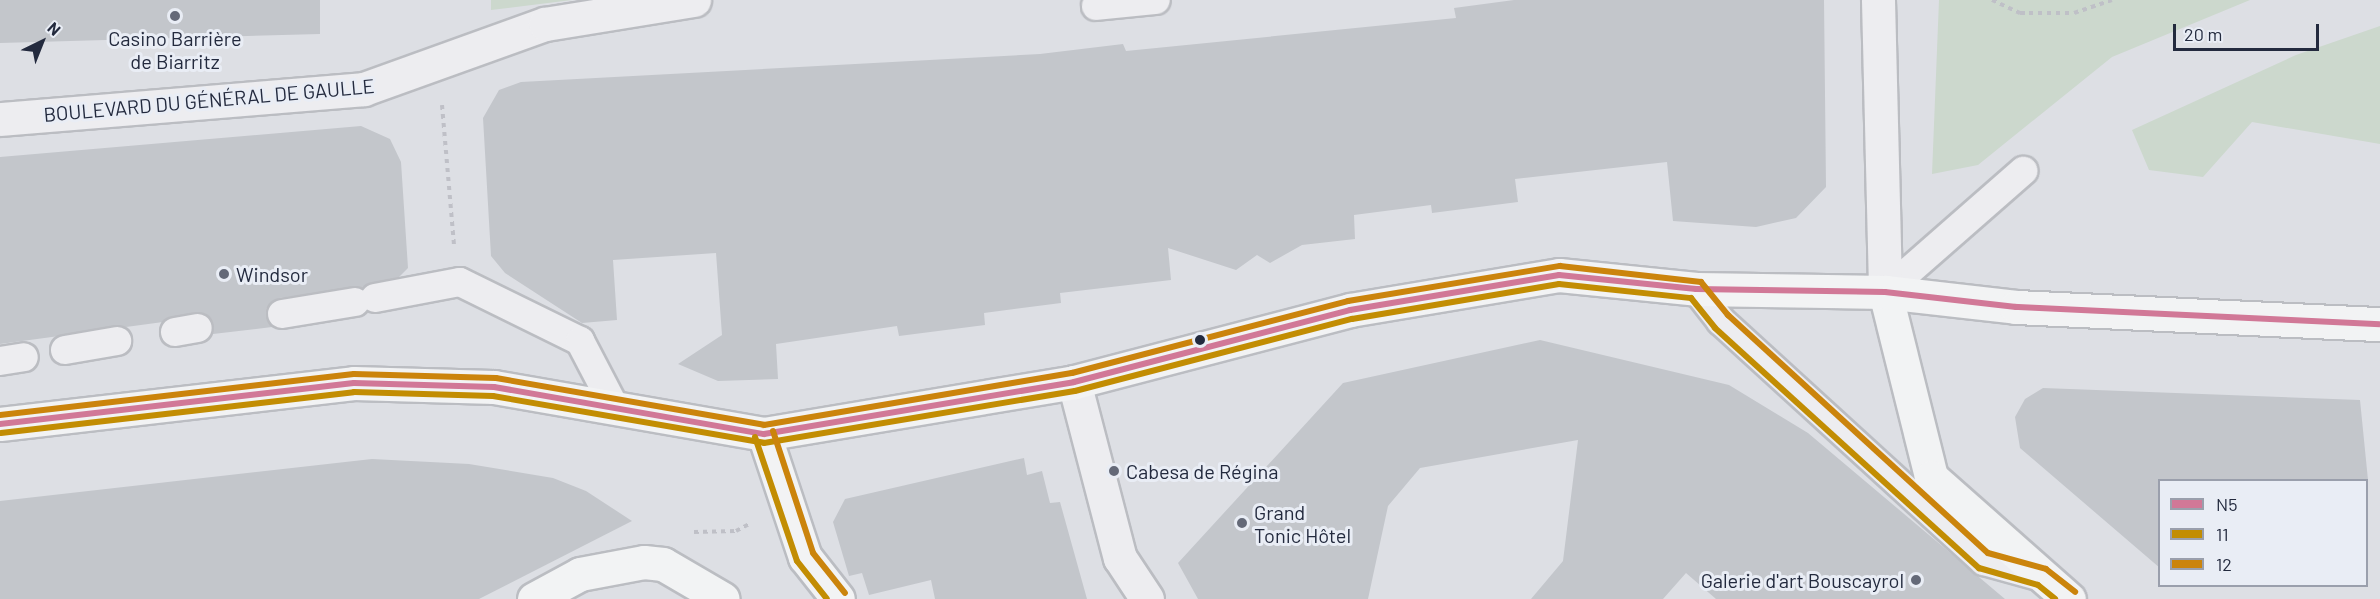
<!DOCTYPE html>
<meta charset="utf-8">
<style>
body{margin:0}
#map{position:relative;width:2380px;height:599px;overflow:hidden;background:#dddfe4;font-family:Barlow,sans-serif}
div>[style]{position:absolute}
.green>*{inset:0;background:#ccd8cd}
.building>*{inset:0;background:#c3c6cb}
.path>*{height:4px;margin-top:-2px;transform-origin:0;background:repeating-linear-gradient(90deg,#bfc0c7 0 4.5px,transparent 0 9px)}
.roads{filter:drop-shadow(2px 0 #bbbdc2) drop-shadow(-2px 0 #bbbdc2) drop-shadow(0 2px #bbbdc2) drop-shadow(0 -2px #bbbdc2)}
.lane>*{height:28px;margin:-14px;padding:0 14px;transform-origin:14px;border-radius:14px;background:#ededf0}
.street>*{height:33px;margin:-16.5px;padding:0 16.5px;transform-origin:16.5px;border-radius:16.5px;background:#ededf0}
.secondary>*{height:33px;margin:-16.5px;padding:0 16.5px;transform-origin:16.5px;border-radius:16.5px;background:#f2f3f4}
.bus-1>*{height:6px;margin:-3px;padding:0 3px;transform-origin:3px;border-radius:3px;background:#d17897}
.bus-2>*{height:6px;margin:-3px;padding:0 3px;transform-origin:3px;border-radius:3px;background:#c28d03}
.bus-3>*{height:6px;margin:-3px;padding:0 3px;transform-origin:3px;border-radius:3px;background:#cb840c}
.dots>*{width:16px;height:16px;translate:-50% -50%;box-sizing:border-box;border:3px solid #e9edf5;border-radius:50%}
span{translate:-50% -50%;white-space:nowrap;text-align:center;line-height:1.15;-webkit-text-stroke:6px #e9edf5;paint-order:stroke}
.poi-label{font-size:20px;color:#232a3e}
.left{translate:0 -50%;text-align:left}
.right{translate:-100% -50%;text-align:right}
.street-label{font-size:20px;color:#232a3e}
.legend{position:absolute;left:2158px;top:479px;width:210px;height:108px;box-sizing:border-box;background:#e9edf5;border:2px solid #9a9fac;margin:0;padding:8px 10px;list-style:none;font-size:18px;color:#232a3e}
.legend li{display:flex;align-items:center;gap:12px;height:30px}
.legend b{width:30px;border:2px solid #9a9fac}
.north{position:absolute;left:12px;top:12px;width:60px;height:60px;-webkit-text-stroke:4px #e9edf5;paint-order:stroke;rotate:43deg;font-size:16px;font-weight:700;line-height:24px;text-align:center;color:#232a3e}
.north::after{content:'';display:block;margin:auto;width:21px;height:27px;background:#232a3e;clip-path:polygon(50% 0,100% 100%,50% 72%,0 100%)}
.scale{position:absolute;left:2173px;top:24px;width:146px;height:27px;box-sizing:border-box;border:3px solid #232a3e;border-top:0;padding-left:8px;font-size:18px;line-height:21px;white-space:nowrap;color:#232a3e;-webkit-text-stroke:4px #e9edf5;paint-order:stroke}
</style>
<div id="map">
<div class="green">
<div style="clip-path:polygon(491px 0,572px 0,491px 10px)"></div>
<div style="clip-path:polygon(1939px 0,2250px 0,2112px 57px,1978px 165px,1932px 174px)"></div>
<div style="clip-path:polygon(2380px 26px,2380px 144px,2252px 122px,2203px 177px,2149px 170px,2132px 130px,2296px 55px)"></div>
</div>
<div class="building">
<div style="clip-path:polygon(0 0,320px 0,320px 34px,0 43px)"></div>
<div style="clip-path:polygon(1514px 0,1824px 0,1826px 187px,1796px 218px,1756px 227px,1673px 221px,1667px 162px,1515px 179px,1518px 202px,1432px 213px,1431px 205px,1354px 215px,1355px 239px,1302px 245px,1270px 263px,1257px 255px,1236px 270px,1168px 248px,1171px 280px,1060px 293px,1061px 303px,984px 313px,985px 325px,899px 336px,897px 326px,776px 344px,778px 379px,718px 381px,678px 364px,722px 335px,716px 253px,613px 260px,617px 320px,582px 323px,505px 273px,491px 256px,483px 118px,499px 90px,521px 82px,1040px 54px,1123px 44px,1126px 51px,1456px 18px,1454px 8px)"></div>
<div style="clip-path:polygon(361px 126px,390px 139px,401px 162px,408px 268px,399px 277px,362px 287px,279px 298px,266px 309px,272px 327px,213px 334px,211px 318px,195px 312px,163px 322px,0 344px,0 157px)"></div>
<div style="clip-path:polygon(1540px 340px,1729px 385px,1808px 433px,2005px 599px,1716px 599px,1686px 573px,1663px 599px,1531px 599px,1563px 561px,1578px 440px,1420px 468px,1388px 506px,1368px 599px,1198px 599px,1178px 563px,1343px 383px)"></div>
<div style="clip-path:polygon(2043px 388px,2360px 400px,2368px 480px,2160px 480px,2160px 568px,2020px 448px,2015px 417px,2025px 399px)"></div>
<div style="clip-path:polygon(1024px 458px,1027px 475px,1042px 471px,1050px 503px,1060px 502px,1087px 599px,935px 599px,931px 580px,869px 595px,862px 573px,849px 576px,833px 522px,845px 499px)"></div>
<div style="clip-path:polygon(372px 459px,469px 464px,553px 478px,586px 491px,632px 521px,479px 599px,0 599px,0 501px)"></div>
</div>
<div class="path">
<div style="left:1992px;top:0;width:31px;rotate:25deg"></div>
<div style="left:2020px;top:13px;width:54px"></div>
<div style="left:2074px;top:13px;width:40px;rotate:-18.9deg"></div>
<div style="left:442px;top:105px;width:140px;rotate:85.1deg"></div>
<div style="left:694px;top:532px;width:42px;rotate:-1.4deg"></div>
<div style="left:736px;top:531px;width:17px;rotate:-28deg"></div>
</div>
<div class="roads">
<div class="lane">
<div style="left:1096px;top:6px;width:60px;rotate:-5.7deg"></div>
<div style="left:1696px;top:289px;width:41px;rotate:52deg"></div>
<div style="left:1721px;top:321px;width:356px;rotate:42.4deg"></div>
<div style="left:1984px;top:561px;width:60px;rotate:15.4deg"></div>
<div style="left:1885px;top:292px;width:184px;rotate:-41.2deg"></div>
<div style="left:375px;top:298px;width:86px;rotate:-10.7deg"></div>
<div style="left:460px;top:282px;width:134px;rotate:26.2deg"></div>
<div style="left:580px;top:341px;width:76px;rotate:62.4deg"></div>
<div style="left:282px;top:314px;width:74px;rotate:-9.3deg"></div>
<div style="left:175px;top:332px;width:23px;rotate:-10deg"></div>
<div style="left:65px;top:350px;width:53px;rotate:-9.8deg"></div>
<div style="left:0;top:361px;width:24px;rotate:-9deg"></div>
</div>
<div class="street">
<div style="left:1878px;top:0;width:292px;rotate:88.6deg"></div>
<div style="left:0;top:119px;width:365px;rotate:-4.7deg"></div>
<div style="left:364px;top:89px;width:192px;rotate:-19.8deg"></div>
<div style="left:545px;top:24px;width:151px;rotate:-9.2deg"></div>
<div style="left:1074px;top:382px;width:182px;rotate:75.4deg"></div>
<div style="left:1120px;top:558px;width:49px;rotate:56.6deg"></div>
</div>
<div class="secondary">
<div style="left:1885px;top:292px;width:191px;rotate:76deg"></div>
<div style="left:1931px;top:477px;width:184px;rotate:41.5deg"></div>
<div style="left:0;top:424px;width:356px;rotate:-6.6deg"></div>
<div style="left:354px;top:383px;width:140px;rotate:1.6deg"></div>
<div style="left:494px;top:387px;width:274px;rotate:9.9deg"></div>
<div style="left:764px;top:434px;width:314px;rotate:-9.5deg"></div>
<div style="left:1074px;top:382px;width:285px;rotate:-14.6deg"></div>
<div style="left:1350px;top:310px;width:212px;rotate:-9.5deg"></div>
<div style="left:1559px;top:275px;width:138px;rotate:5.8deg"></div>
<div style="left:1696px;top:289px;width:189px;rotate:0.9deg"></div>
<div style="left:1885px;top:292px;width:132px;rotate:6.5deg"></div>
<div style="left:2016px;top:307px;width:364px;rotate:2.7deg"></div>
<div style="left:764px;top:434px;width:130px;rotate:71.6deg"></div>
<div style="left:805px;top:557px;width:53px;rotate:51.8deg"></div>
<div style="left:534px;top:599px;width:52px;rotate:-28.5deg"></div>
<div style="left:580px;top:574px;width:65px;rotate:-10.6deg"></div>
<div style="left:644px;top:562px;width:19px;rotate:6deg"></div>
<div style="left:663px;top:564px;width:69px;rotate:30.3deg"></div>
</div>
</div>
<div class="bus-1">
<div style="left:0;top:424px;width:356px;rotate:-6.6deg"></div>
<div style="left:354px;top:383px;width:140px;rotate:1.6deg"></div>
<div style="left:494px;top:387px;width:274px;rotate:9.9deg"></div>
<div style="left:764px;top:434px;width:314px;rotate:-9.5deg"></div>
<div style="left:1074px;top:382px;width:285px;rotate:-14.6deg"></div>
<div style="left:1350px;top:310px;width:212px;rotate:-9.5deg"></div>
<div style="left:1559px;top:275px;width:138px;rotate:5.8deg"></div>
<div style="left:1696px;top:289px;width:189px;rotate:0.9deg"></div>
<div style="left:1885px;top:292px;width:132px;rotate:6.5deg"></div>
<div style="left:2016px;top:307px;width:364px;rotate:2.7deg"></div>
</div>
<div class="bus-2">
<div style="left:1px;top:433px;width:355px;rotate:-6.6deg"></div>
<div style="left:354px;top:392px;width:139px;rotate:1.6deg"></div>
<div style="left:493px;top:396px;width:275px;rotate:9.8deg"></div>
<div style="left:764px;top:443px;width:315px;rotate:-9.5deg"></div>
<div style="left:1075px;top:391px;width:286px;rotate:-14.6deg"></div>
<div style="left:1352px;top:319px;width:210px;rotate:-9.6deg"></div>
<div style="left:1559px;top:284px;width:133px;rotate:6.1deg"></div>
<div style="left:1691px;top:298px;width:38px;rotate:51deg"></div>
<div style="left:1715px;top:328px;width:357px;rotate:42.3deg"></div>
<div style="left:1979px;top:568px;width:61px;rotate:16.1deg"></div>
<div style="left:2038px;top:585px;width:22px;rotate:39deg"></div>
<div style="left:755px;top:437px;width:131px;rotate:71.3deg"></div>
<div style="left:797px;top:561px;width:48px;rotate:51.7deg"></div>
</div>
<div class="bus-3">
<div style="left:0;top:415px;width:356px;rotate:-6.6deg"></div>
<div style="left:354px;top:374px;width:142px;rotate:1.6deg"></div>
<div style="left:496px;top:378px;width:272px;rotate:9.9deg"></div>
<div style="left:764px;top:425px;width:312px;rotate:-9.6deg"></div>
<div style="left:1072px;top:373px;width:285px;rotate:-14.6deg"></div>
<div style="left:1348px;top:301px;width:215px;rotate:-9.4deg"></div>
<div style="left:1560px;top:266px;width:142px;rotate:6.5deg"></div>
<div style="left:1701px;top:282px;width:43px;rotate:50.7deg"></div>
<div style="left:1728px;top:315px;width:352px;rotate:42.5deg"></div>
<div style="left:1988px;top:553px;width:60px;rotate:15.4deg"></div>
<div style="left:2046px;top:569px;width:37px;rotate:38deg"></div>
<div style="left:773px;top:431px;width:128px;rotate:71.8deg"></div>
<div style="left:813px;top:553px;width:51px;rotate:51.3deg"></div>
</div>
<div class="dots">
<div style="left:175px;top:16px;background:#646978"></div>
<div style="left:224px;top:274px;background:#646978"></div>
<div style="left:1200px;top:340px;background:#232a3e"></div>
<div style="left:1114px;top:471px;background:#646978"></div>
<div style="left:1242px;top:523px;background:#646978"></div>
<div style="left:1916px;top:580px;background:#646978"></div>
</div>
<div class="poi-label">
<span style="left:175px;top:50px">Casino Barrière<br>de Biarritz</span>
<span class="left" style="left:236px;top:274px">Windsor</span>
<span class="left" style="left:1126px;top:471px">Cabesa de Régina</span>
<span class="left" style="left:1254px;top:524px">Grand<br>Tonic Hôtel</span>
<span class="right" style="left:1904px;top:580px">Galerie d'art Bouscayrol</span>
</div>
<div class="street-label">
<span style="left:209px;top:100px;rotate:-5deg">BOULEVARD DU GÉNÉRAL DE GAULLE</span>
</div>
<ul class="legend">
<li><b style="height:8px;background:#d17897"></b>N5</li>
<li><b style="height:8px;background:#c28d03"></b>11</li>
<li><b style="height:8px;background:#cb840c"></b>12</li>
</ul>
<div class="north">N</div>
<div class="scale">20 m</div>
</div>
